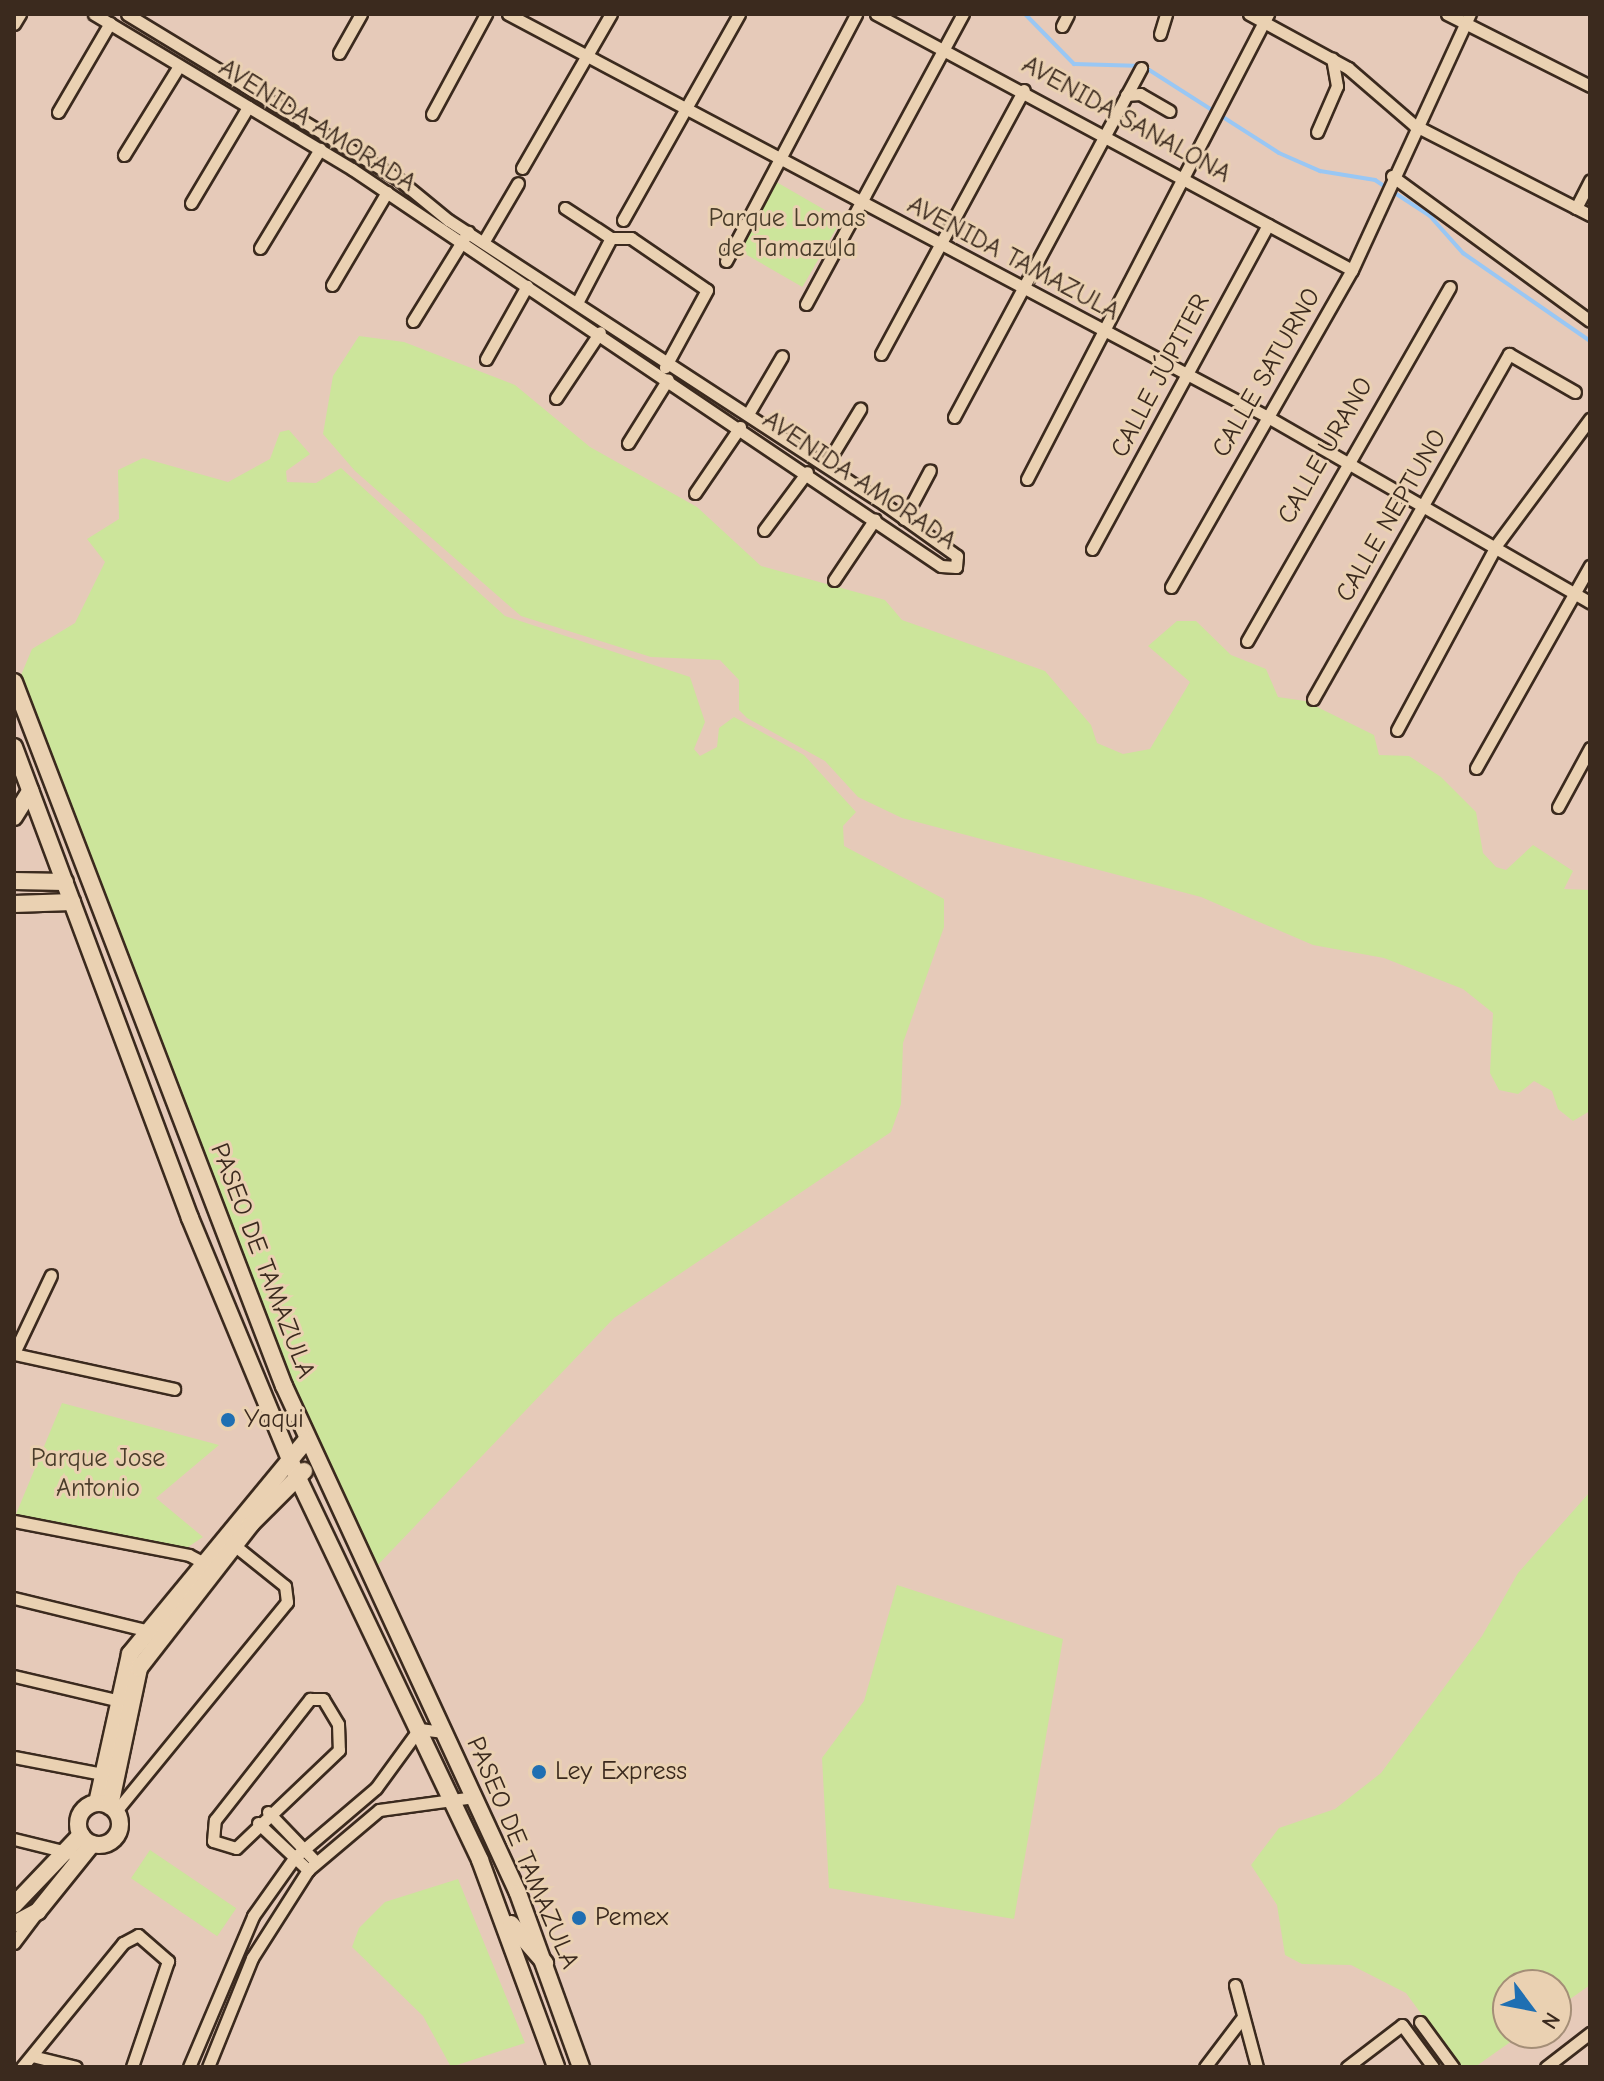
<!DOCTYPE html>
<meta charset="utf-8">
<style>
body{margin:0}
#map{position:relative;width:1604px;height:2081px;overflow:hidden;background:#e6cab9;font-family:"Comic Neue",sans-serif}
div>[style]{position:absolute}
.green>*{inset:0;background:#cce59b;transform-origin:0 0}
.stream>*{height:4px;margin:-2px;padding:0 2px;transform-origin:2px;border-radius:2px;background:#99c7f4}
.roads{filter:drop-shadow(2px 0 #3b2a1e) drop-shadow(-2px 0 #3b2a1e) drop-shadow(0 2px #3b2a1e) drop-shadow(0 -2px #3b2a1e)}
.street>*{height:11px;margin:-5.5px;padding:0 5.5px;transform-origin:5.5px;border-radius:5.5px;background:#ead1b2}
.secondary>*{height:16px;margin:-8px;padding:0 8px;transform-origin:8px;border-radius:8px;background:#ead1b2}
.secondary>.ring{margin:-8px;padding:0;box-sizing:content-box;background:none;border:16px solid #ead1b2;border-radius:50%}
.dots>*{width:22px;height:22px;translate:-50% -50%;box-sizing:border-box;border:4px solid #ead1b2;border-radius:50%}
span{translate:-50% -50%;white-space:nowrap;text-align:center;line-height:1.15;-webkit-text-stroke:6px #ead1b2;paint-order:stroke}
.street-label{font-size:26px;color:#3b2a1e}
.park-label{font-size:26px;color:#4a3d2a}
.poi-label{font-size:26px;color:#3b2a1e}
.left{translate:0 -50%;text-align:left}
.frame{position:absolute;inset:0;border:16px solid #3b2a1e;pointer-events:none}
.north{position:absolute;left:1492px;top:1969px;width:80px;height:80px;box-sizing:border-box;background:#ead1b2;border:2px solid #a48e77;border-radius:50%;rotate:122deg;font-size:22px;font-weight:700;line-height:32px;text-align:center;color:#3b2a1e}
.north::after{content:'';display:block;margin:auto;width:28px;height:36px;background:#1f6fb2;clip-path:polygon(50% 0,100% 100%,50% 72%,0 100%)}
</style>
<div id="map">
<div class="green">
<div style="left:773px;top:180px;width:79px;height:78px;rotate:30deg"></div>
<div style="clip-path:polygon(359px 336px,404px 342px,515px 385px,590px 447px,697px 507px,761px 566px,885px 600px,902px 620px,1045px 671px,1091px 725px,1097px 743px,1123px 754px,1150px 749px,1190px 682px,1148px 646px,1177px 621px,1196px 621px,1231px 655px,1266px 669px,1278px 697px,1305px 701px,1374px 735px,1379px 755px,1409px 756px,1441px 777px,1476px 812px,1483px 853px,1496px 867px,1506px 870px,1533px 845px,1573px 871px,1564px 889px,1590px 890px,1590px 1111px,1573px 1121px,1558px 1109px,1552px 1091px,1534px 1081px,1518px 1094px,1499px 1090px,1490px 1073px,1493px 1013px,1463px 989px,1384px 958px,1313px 945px,1201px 897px,902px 818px,858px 797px,825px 761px,747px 718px,739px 710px,739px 680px,720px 660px,651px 657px,521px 616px,355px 471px,323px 434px,333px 376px)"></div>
<div style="clip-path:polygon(289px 430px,310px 454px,286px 471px,287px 482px,316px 483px,341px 468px,505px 616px,690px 677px,705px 722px,694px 749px,700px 756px,717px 747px,719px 728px,734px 717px,804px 755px,856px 812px,843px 826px,844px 846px,944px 899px,944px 927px,903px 1043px,901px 1104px,891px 1132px,614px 1318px,372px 1571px,308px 1436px,19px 680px,32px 649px,75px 623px,105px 562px,87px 539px,119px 519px,118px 470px,143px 458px,228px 482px,270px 459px,280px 432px)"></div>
<div style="clip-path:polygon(62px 1403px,219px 1445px,156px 1498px,203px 1537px,185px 1549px,14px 1519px)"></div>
<div style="clip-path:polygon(1590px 1492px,1590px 1985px,1556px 2009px,1556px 1985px,1508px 1985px,1508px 2033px,1523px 2033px,1475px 2067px,1460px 2067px,1406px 1993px,1351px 1965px,1302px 1964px,1285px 1955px,1277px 1905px,1251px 1865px,1279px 1828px,1335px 1809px,1381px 1773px,1482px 1636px,1518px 1573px)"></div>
<div style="clip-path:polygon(897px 1585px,1063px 1639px,1014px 1919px,829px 1888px,822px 1758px,864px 1701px)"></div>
<div style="left:150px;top:1850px;width:104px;height:34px;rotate:34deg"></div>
<div style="clip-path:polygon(458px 1879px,525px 2043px,451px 2067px,423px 2016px,352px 1947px,359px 1928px,385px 1902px)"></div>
</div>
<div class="stream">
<div style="left:1025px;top:14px;width:70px;rotate:45.6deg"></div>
<div style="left:1074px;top:64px;width:69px;rotate:1.7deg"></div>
<div style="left:1143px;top:66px;width:161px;rotate:32.6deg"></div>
<div style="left:1279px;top:153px;width:45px;rotate:23.7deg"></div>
<div style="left:1320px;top:171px;width:56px;rotate:9.3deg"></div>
<div style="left:1375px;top:180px;width:66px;rotate:33.2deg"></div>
<div style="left:1430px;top:216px;width:50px;rotate:48.3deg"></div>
<div style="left:1463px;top:253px;width:155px;rotate:34.7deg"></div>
</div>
<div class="roads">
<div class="street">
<div style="left:94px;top:14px;width:301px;rotate:31deg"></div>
<div style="left:352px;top:169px;width:710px;rotate:33.98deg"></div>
<div style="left:941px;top:566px;width:15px;rotate:4deg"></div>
<div style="left:956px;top:567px;width:11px;rotate:-85deg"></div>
<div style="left:957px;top:556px;width:90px;rotate:-144.5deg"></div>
<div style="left:884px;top:504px;width:520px;rotate:-146.92deg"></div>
<div style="left:448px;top:220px;width:65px;rotate:-140.6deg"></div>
<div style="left:398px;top:179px;width:317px;rotate:-148.7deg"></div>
<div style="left:508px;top:14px;width:858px;rotate:27.94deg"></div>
<div style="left:1266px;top:416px;width:374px;rotate:29.9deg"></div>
<div style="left:876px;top:14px;width:540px;rotate:28.27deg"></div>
<div style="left:1249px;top:14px;width:113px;rotate:28.6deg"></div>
<div style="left:1348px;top:68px;width:87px;rotate:40.8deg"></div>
<div style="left:1414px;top:125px;width:198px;rotate:27.1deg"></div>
<div style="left:1447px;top:14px;width:160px;rotate:26.7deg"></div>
<div style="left:14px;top:24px;width:12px;rotate:-59deg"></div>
<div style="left:1062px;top:26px;width:13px;rotate:-63deg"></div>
<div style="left:1160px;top:34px;width:21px;rotate:-73deg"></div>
<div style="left:339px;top:53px;width:45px;rotate:-60.6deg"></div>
<div style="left:1126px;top:95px;width:14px;rotate:-4deg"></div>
<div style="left:1140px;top:94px;width:34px;rotate:30deg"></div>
<div style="left:58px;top:112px;width:103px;rotate:-59.7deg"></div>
<div style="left:432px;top:114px;width:114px;rotate:-61.6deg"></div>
<div style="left:1317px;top:132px;width:50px;rotate:-66.5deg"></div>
<div style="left:1337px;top:86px;width:28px;rotate:-100deg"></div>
<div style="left:124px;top:155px;width:105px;rotate:-58.3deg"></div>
<div style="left:522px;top:168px;width:178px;rotate:-60deg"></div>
<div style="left:1392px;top:176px;width:245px;rotate:36.2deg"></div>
<div style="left:191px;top:203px;width:112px;rotate:-59.3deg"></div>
<div style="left:565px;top:208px;width:55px;rotate:33.1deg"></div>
<div style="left:611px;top:238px;width:20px"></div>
<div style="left:631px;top:238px;width:92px;rotate:34.4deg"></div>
<div style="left:707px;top:290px;width:88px;rotate:118.6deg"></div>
<div style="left:1576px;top:208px;width:31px;rotate:-63deg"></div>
<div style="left:623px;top:220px;width:236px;rotate:-60.6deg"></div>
<div style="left:484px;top:241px;width:67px;rotate:-59.6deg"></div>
<div style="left:260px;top:248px;width:116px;rotate:-58.8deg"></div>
<div style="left:726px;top:261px;width:279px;rotate:-62.2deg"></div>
<div style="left:332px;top:285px;width:108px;rotate:-59.4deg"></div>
<div style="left:578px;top:301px;width:71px;rotate:-62.4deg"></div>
<div style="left:806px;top:304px;width:330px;rotate:-61.6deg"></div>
<div style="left:413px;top:321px;width:105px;rotate:-58.3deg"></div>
<div style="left:881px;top:354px;width:300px;rotate:-61.6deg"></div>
<div style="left:486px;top:359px;width:84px;rotate:-60.7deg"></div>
<div style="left:556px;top:398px;width:79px;rotate:-56.3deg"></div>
<div style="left:748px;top:414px;width:67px;rotate:-59.6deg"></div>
<div style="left:954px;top:417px;width:396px;rotate:-61.8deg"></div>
<div style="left:628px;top:443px;width:75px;rotate:-58deg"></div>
<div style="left:826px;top:465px;width:66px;rotate:-58.7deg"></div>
<div style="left:1027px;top:479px;width:524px;rotate:-62.6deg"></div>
<div style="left:695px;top:493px;width:80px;rotate:-55.7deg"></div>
<div style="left:904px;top:519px;width:55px;rotate:-62deg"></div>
<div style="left:764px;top:530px;width:72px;rotate:-53.4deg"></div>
<div style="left:1092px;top:549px;width:369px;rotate:-61.5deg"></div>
<div style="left:834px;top:580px;width:73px;rotate:-56.1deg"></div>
<div style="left:1171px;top:587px;width:365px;rotate:-60.3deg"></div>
<div style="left:1352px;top:270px;width:282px;rotate:-65.3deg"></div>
<div style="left:1247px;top:641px;width:408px;rotate:-60.2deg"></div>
<div style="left:1313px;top:699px;width:397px;rotate:-60.4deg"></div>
<div style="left:1509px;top:354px;width:76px;rotate:29.9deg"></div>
<div style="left:1397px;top:730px;width:211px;rotate:-61.7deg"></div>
<div style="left:1497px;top:544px;width:156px;rotate:-53.4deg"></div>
<div style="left:1476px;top:768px;width:232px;rotate:-60.6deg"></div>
<div style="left:1558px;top:807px;width:67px;rotate:-61.5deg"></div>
<div style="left:14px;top:1353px;width:86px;rotate:-64.6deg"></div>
<div style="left:14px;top:1354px;width:164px;rotate:12.3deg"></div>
<div style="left:14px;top:1521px;width:178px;rotate:11deg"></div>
<div style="left:189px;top:1555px;width:21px;rotate:28deg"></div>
<div style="left:14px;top:1598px;width:144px;rotate:13.7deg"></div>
<div style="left:14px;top:1676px;width:114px;rotate:13.2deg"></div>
<div style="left:310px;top:1699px;width:13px"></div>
<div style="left:323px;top:1699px;width:29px;rotate:59deg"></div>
<div style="left:338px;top:1724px;width:26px;rotate:88deg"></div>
<div style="left:339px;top:1750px;width:142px;rotate:136.4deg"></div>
<div style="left:236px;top:1848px;width:24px;rotate:-163deg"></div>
<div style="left:213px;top:1841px;width:21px;rotate:-85deg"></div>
<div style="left:215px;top:1820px;width:154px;rotate:-51.9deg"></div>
<div style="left:14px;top:1757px;width:90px;rotate:10.9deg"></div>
<div style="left:116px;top:1811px;width:270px;rotate:-50.7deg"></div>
<div style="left:287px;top:1602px;width:16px;rotate:-97deg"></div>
<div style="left:285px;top:1586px;width:72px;rotate:-141.2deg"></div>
<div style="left:268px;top:1812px;width:69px;rotate:46.2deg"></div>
<div style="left:258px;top:1823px;width:69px;rotate:43.2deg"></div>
<div style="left:14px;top:1839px;width:59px;rotate:13.8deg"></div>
<div style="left:14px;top:1943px;width:35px;rotate:-53deg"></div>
<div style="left:1235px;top:1985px;width:85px;rotate:75deg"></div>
<div style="left:1420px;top:2022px;width:56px;rotate:53.7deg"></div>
<div style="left:32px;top:2056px;width:45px;rotate:14deg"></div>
<div style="left:22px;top:2067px;width:160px;rotate:-50.8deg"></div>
<div style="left:123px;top:1943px;width:17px;rotate:-28deg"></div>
<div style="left:138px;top:1935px;width:40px;rotate:41deg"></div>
<div style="left:168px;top:1961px;width:112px;rotate:108.8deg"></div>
<div style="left:189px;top:2067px;width:164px;rotate:-67deg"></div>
<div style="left:253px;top:1916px;width:72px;rotate:-54.6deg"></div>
<div style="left:295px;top:1857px;width:106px;rotate:-40.4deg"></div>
<div style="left:376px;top:1788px;width:73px;rotate:-53.9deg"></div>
<div style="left:419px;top:1729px;width:25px;rotate:7deg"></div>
<div style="left:208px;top:2067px;width:118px;rotate:-68deg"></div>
<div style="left:252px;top:1958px;width:104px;rotate:-57.5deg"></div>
<div style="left:308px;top:1870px;width:93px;rotate:-40.2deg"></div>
<div style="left:379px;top:1810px;width:96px;rotate:-7.8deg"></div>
<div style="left:1205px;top:2067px;width:63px;rotate:-52.8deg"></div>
<div style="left:1347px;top:2067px;width:69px;rotate:-37.4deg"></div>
<div style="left:1402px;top:2025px;width:52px;rotate:53.6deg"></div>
<div style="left:1546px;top:2067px;width:56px;rotate:-37.7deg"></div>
</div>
<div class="secondary">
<div style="left:14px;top:682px;width:754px;rotate:69.02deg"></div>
<div style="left:284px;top:1386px;width:558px;rotate:65.22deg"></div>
<div style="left:518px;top:1893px;width:185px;rotate:70.1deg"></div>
<div style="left:14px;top:747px;width:503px;rotate:69.51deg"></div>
<div style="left:190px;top:1218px;width:279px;rotate:67.5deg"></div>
<div style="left:297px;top:1476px;width:425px;rotate:64.5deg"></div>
<div style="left:480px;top:1860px;width:221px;rotate:69.8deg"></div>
<div style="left:14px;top:817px;width:31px;rotate:-58deg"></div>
<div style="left:14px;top:881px;width:51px;rotate:1.1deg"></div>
<div style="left:14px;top:904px;width:58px;rotate:-2deg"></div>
<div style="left:97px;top:1803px;width:153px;rotate:-77.5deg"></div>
<div style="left:130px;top:1654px;width:278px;rotate:-50.5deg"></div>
<div class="ring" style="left:78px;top:1803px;width:26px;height:26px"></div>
<div style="left:110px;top:1806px;width:141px;rotate:-78.1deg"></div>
<div style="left:139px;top:1668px;width:182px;rotate:-52.1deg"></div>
<div style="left:251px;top:1524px;width:75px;rotate:-45deg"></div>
<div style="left:14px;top:1905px;width:97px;rotate:-46.3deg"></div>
<div style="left:14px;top:1924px;width:27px;rotate:-28deg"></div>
<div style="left:38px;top:1911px;width:86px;rotate:-51.1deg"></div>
<div style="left:511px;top:1924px;width:52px;rotate:48.9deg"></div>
</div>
</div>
<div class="dots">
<div style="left:228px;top:1420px;background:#1f6fb2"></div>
<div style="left:539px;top:1772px;background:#1f6fb2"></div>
<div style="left:579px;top:1918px;background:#1f6fb2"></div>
</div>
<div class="street-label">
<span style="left:1126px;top:120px;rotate:29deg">AVENIDA SANALONA</span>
<span style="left:317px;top:126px;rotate:32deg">AVENIDA AMORADA</span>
<span style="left:1013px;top:259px;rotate:28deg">AVENIDA TAMAZULA</span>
<span style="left:1267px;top:373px;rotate:-60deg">CALLE SATURNO</span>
<span style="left:1161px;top:376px;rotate:-62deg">CALLE JÚPITER</span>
<span style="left:1326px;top:451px;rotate:-60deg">CALLE URANO</span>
<span style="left:859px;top:481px;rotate:34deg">AVENIDA AMORADA</span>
<span style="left:1392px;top:516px;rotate:-60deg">CALLE NEPTUNO</span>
<span style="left:262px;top:1261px;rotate:69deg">PASEO DE TAMAZULA</span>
<span style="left:522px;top:1853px;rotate:67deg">PASEO DE TAMAZULA</span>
</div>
<div class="park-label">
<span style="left:787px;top:234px">Parque Lomas<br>de Tamazula</span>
<span style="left:98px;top:1474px">Parque Jose<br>Antonio</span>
</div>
<div class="poi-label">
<span class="left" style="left:244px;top:1420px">Yaqui</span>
<span class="left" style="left:555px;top:1772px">Ley Express</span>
<span class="left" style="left:595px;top:1918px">Pemex</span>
</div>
<div class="frame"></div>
<div class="north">N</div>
</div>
